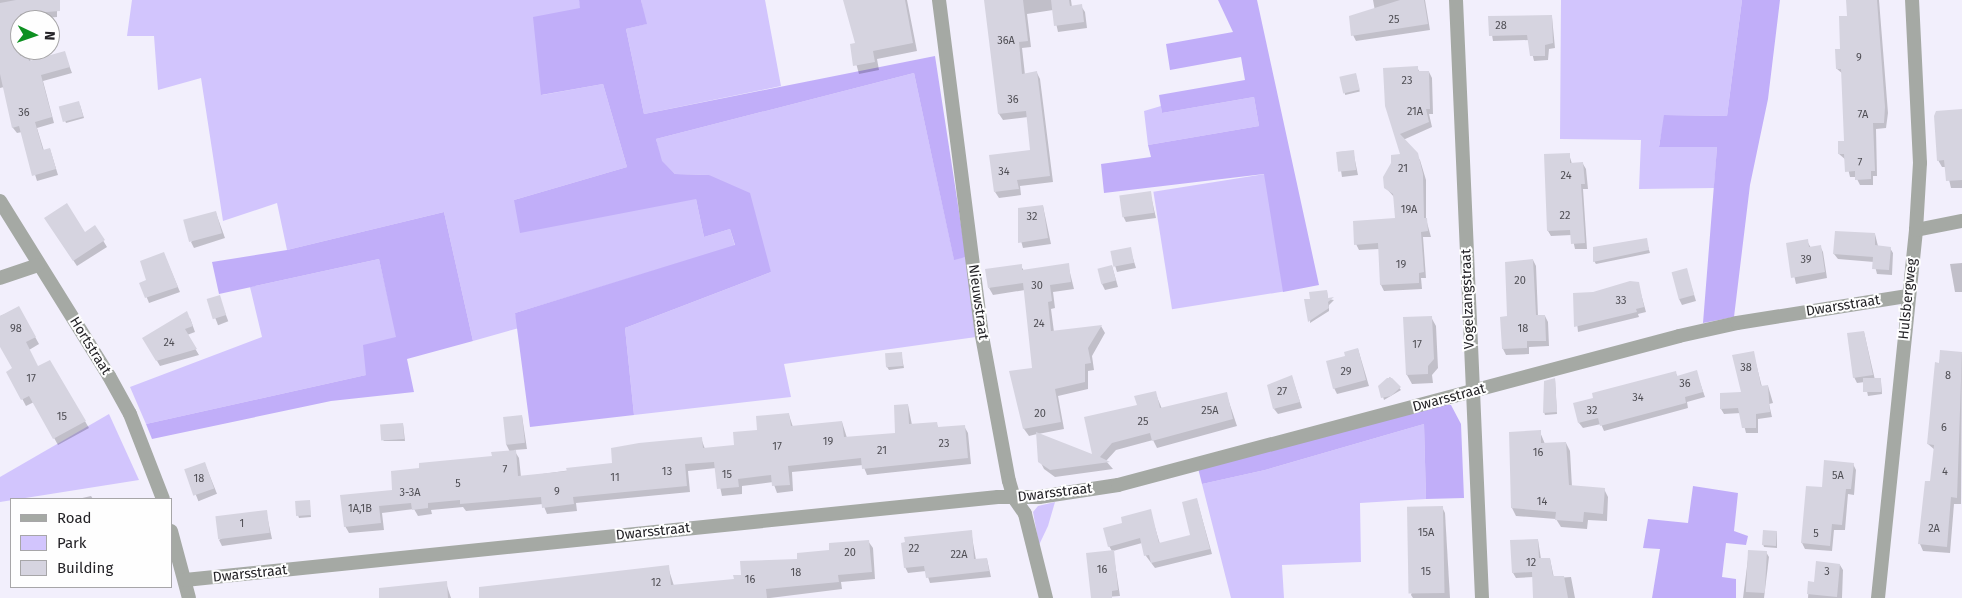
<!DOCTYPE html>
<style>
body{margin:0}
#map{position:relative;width:1962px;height:598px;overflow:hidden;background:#f2effc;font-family:"Fira Sans",sans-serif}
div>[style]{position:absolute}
.green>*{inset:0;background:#d2c5fd;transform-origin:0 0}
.forest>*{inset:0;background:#c1aef9}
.shadow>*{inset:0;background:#0003;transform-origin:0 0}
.building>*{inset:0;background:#d6d4e0;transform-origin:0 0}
.minor>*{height:14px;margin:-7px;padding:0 7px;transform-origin:7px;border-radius:7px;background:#a5a9a4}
span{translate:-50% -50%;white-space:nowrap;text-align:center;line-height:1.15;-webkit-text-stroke:4px #fefefe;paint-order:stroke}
.number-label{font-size:11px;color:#504f55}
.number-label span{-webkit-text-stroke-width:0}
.street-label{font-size:14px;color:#242327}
.legend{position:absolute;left:10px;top:498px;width:162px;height:90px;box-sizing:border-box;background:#fefefe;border:1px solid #a7a6a8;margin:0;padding:6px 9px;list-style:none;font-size:15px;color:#242327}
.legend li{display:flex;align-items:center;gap:10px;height:25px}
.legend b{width:25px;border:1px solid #a7a6a8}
.north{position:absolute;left:10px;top:10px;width:50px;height:50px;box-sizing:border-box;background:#fefefe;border:1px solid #a7a6a8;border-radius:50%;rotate:93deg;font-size:14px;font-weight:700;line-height:20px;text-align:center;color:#242327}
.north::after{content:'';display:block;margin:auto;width:18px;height:22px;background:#0d9021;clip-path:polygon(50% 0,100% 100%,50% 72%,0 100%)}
</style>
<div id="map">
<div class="green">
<div style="clip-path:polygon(132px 0,579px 0,581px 8px,542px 95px,603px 84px,627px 167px,514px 200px,696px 199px,704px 237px,730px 229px,735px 246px,515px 313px,519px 328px,473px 341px,444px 212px,287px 250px,277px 203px,223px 221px,201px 78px,158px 90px,154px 36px,127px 36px)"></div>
<div style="clip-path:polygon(641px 0,765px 0,781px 86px,644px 114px,626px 29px,646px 24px)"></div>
<div style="clip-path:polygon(1561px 0,1742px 0,1727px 116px,1665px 115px,1659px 146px,1717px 147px,1714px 188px,1639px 189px,1641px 140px,1560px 139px)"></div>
<div style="clip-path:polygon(914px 73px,954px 259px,966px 257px,976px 337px,784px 364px,791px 397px,634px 415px,625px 328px,771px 272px,709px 175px,675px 174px,661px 161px,656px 139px)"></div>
<div style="clip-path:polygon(1254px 97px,1259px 126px,1148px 145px,1144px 111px,1161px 106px,1162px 113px)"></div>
<div style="left:1265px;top:174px;width:119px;height:113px;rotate:81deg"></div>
<div style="clip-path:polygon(379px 259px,397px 337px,366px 375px,146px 424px,130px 387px,262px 337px,250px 287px)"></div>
<div style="clip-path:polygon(109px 414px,139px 480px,0 502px,0 477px)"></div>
<div style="clip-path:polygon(1424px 424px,1426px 499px,1360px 503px,1361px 562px,1282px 565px,1284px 598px,1231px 598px,1202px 484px,1265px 470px)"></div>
<div style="clip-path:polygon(1055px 502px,1048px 526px,1039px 545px,1033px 512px,1038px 506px)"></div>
</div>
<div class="forest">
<div style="clip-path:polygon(579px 0,641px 0,647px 24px,626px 29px,644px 114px,935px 56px,966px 257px,954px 260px,914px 73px,656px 139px,662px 161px,675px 174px,709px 175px,750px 193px,771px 272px,625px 328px,634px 415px,530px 427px,515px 313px,735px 245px,730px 229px,704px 237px,696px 199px,520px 233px,514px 200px,627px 167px,603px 84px,541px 95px,533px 17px,580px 8px)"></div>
<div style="clip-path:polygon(1218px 0,1257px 0,1319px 285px,1283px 292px,1264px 174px,1104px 193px,1101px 164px,1151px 157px,1148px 145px,1259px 126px,1254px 97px,1162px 113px,1159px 95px,1245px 80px,1241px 57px,1170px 70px,1166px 44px,1233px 32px)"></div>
<div style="clip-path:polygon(1742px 0,1780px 0,1768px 99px,1750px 185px,1734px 317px,1703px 323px,1717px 147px,1659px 147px,1664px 115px,1727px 116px)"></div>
<div style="clip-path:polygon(444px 212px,473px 341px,407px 359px,414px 392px,331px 401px,152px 439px,146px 424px,366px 375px,363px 345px,396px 337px,379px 259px,219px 294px,212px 262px,287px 250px)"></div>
<div style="clip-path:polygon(1440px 405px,1451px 405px,1461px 424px,1464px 498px,1426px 499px,1424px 424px,1265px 470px,1202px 484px,1198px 468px)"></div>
<div style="clip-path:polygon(1693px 486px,1738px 493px,1734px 531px,1748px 536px,1746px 545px,1726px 543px,1722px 577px,1736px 579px,1736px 598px,1652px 598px,1660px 549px,1643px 548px,1648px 519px,1688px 523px)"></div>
</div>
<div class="shadow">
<div style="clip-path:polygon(0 0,57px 0,57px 17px,20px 20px,20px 50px,28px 50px,31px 62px,64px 52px,72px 73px,43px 81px,54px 123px,37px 128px,44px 151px,50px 149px,58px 175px,37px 181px,22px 132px,17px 133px,13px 128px,4px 87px,0 88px)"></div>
<div style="clip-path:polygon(845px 0,907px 0,917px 51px,877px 59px,879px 70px,859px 74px,851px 45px,856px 44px)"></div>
<div style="clip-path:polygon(985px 0,1071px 0,1072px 7px,1081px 6px,1085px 12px,1087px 28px,1058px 32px,1053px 10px,1027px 14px,1031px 47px,1022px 48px,1025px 75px,1037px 73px,1040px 79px,1053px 182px,1020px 186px,1021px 195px,999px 198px,995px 192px,1031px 151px,1028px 117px,1003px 120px,999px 114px)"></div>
<div style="clip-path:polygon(1373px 0,1425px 0,1430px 30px,1356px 41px,1353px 35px,1375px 11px)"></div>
<div style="clip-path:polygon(1848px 0,1879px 0,1888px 113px,1886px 128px,1876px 129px,1877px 176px,1873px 176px,1873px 185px,1860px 185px,1856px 177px,1850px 177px,1846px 160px,1839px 154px,1846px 142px,1843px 74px,1837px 69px,1848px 17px)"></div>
<div style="clip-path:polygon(1489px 17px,1552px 17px,1555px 48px,1549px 49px,1548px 60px,1534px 61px,1529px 40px,1493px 41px)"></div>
<div style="clip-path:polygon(1417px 67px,1420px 73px,1429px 72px,1432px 78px,1433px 114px,1429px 114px,1432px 127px,1403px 140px,1420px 160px,1426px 180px,1426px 219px,1431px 237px,1423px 237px,1426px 278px,1421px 278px,1422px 289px,1384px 291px,1381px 285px,1379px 249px,1359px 250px,1356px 244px,1396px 219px,1395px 198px,1385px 187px,1402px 155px,1386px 106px)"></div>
<div style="left:1356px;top:75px;width:17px;height:15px;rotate:77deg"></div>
<div style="clip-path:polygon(80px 105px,84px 118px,66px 123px,60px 108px)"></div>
<div style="clip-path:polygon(1962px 110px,1962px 188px,1951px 188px,1946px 167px,1942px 167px,1938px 160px)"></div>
<div style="clip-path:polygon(1353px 151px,1358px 175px,1342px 177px,1338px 152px)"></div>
<div style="clip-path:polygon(1569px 154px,1572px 164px,1583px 164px,1586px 169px,1588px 189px,1583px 189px,1587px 249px,1575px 249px,1572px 235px,1551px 236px,1548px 231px,1546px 155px)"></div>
<div style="clip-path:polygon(1150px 192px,1156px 218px,1126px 222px,1123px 216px)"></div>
<div style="clip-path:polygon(1043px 206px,1051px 244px,1023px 248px,1018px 230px,1022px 229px)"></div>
<div style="clip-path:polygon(216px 213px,225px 238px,194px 248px,191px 242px)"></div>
<div style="clip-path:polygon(49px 224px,85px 234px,95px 227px,107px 247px,77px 266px)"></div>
<div style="clip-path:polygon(1875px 234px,1878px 246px,1890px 248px,1893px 253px,1892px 275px,1877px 274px,1874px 262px,1838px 259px,1834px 254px)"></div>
<div style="clip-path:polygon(1646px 240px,1650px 253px,1596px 264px,1594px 261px)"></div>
<div style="clip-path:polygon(1807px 241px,1811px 248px,1820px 246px,1823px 252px,1827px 278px,1796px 284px,1787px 244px)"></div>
<div style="clip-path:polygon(1130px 249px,1136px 268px,1117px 272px,1111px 252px)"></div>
<div style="clip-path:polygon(164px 254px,180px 292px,149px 303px,141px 283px,148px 281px)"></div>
<div style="clip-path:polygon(1533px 260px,1536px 266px,1538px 316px,1545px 316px,1548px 322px,1549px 346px,1529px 347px,1529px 354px,1506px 355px,1503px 349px,1509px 318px)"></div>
<div style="clip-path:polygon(1962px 263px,1962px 292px,1955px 292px,1950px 264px)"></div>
<div style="clip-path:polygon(1068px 265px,1074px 289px,1053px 292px,1055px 308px,1051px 309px,1054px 332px,1101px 326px,1105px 333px,1092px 356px,1094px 370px,1088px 371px,1088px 389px,1058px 396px,1064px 429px,1038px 434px,1094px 456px,1155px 392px,1162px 409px,1226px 393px,1237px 426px,1157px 448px,1153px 440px,1116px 450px,1106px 461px,1113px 469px,1055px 477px,1044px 469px,1040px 461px,1037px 434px,1029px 436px,1024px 429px,1033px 369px,1025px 290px,993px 295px,989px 288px,1021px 266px,1024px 271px)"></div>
<div style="clip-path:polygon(1112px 266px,1118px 287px,1105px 290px,1102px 284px)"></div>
<div style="clip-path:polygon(1686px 269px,1696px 301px,1682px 305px,1679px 299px)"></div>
<div style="clip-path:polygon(1638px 283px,1646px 312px,1638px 314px,1639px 317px,1578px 332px,1574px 294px,1593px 293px)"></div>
<div style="clip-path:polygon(1327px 291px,1328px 299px,1334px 300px,1329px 305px,1329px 311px,1310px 323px,1311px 300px)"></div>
<div style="left:219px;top:297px;width:26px;height:11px;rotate:69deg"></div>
<div style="clip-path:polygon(19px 308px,39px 344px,29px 350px,38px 368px,50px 362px,89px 428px,58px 445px,34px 402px,26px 406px,8px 372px,14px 369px,0 344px,0 316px)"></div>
<div style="clip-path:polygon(1431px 317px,1436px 326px,1438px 368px,1432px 375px,1433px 383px,1412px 384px,1407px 375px,1405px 318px)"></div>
<div style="clip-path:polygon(190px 318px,195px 332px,187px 335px,199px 355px,160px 366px,144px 339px)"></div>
<div style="clip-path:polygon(1864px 332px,1875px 380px,1881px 381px,1882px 394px,1868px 396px,1865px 382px,1857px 383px,1854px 377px)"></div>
<div style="clip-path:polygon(1358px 349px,1369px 386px,1337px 394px,1334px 388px,1346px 357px)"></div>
<div style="clip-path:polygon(1753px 352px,1762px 387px,1768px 386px,1773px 403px,1769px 404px,1772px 417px,1758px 419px,1758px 433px,1746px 433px,1741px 413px,1724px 414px,1721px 409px,1743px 393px)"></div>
<div style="clip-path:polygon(1941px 352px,1962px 354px,1961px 504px,1954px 504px,1950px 553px,1923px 551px,1920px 544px,1931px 483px,1935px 450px,1928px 444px)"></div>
<div style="clip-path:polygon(901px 353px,904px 368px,889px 370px,887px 367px)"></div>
<div style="clip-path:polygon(1696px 371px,1705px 397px,1687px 402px,1688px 408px,1604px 431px,1601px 424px,1583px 428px,1579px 423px,1595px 399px,1675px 372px,1678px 377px)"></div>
<div style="clip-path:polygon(1292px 377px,1302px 408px,1278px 414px,1274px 409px)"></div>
<div style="clip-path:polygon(1390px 377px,1401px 390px,1384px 400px,1380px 386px)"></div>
<div style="clip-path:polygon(1555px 379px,1557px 414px,1545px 415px,1544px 412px)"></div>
<div style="clip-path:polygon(908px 405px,912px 425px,936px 423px,939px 429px,964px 426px,968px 433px,971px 464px,867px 475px,863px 465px,792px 472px,793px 491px,777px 493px,773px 482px,742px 486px,742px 494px,722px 496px,716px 468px,688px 471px,690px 492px,576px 503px,577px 511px,547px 514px,543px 504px,466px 511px,463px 507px,431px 510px,432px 514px,418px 516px,414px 509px,382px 513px,384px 530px,349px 533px,345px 526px,393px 491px,510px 452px,506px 444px,522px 416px,527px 449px,514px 450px,519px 458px,521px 477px,614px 464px,701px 438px,705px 449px,735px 446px,789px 415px,793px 427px,842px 422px,847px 438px,897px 434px)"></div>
<div style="clip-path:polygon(403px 424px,405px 441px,384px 441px,382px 439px)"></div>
<div style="clip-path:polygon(1540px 432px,1545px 444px,1566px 443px,1570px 451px,1572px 487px,1604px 489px,1608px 497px,1607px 521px,1588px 520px,1587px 529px,1561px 527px,1556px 519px,1516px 516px,1512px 508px)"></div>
<div style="left:205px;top:464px;width:32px;height:20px;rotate:68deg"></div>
<div style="clip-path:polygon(1853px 464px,1856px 470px,1854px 495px,1848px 494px,1845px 530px,1834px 530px,1832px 551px,1805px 549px,1802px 543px,1823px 488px)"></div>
<div style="clip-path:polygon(91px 496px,93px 499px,78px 499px)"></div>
<div style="clip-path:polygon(1197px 500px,1212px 554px,1155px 568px,1146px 556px,1142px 543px,1113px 551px,1120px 596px,1092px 598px,1112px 551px,1109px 546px,1124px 524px,1150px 511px,1160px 544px,1191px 536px)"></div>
<div style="clip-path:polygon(309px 502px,311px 517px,299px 518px,298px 515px)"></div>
<div style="clip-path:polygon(1442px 507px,1445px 513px,1450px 598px,1413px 598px,1411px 595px)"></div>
<div style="clip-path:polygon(266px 511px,272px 539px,222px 546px,219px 540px)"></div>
<div style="clip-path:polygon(971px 531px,976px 560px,987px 559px,991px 577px,930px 583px,926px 571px,908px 573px,905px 567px)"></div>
<div style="clip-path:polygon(1777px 532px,1777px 548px,1764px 547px,1763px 544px)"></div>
<div style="clip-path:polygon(1538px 540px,1541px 559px,1550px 559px,1554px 578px,1571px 577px,1575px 598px,1539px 598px,1533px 577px,1516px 578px,1513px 573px)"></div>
<div style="clip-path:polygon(868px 541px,873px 548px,875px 579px,841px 582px,842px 589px,770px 598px,483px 598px,668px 567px,674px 586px,735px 580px)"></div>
<div style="clip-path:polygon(1749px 551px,1766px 552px,1769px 557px,1764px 598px,1743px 598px)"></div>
<div style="clip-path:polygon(1840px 565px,1843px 570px,1842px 598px,1808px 598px,1809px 583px,1815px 583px)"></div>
<div style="clip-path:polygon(446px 583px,451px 598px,395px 598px)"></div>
</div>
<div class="building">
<div style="clip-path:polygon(16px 0,60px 0,60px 11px,20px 14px,20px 56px,28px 55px,29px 61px,65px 51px,70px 67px,41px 75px,52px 117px,35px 122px,43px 150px,50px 148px,56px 169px,32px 176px,19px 126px,12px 128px,0 74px,0 3px)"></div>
<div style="clip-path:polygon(843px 0,905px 0,913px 43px,873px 51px,875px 62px,853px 66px,850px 44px,855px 43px)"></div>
<div style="clip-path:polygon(984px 0,1023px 0,1028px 41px,1019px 42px,1022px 74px,1037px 71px,1050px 176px,1017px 180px,1019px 189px,994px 192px,989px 155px,1030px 150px,1026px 111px,998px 114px)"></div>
<div style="clip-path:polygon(1051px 0,1069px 0,1070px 6px,1082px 4px,1084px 22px,1054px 26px)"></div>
<div style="clip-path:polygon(1400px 0,1424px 0,1428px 24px,1351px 36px,1349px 16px)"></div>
<div style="clip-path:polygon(1846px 0,1877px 0,1885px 107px,1884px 123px,1873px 123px,1875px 171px,1871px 171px,1871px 179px,1855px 180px,1855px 171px,1845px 172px,1844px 154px,1838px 154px,1838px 141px,1844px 141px,1841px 69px,1836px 69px,1835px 49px,1840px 49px,1839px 16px,1847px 16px)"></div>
<div style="clip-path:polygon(1552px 15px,1553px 43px,1545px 45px,1545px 56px,1530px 56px,1527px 35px,1489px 36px,1488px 16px)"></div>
<div style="clip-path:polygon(1418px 66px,1418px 71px,1429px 71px,1430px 109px,1426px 109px,1429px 122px,1400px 134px,1418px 153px,1423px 174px,1424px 218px,1427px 218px,1428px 231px,1421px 232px,1424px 272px,1419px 273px,1419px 283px,1380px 285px,1378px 243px,1354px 245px,1353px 221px,1395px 218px,1393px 194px,1384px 188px,1383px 177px,1391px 163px,1391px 155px,1400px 154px,1385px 106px,1383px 68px)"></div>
<div style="left:1356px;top:73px;width:17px;height:17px;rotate:77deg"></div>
<div style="left:79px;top:101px;width:16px;height:21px;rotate:75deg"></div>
<div style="clip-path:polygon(1962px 109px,1962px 180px,1946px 181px,1944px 160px,1937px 161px,1934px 116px,1936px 111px)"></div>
<div style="left:1354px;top:150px;width:20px;height:18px;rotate:84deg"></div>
<div style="clip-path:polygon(1570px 153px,1570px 163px,1583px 162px,1585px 184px,1581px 184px,1585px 243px,1571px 244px,1570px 230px,1547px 231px,1544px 154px)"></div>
<div style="left:1151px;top:191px;width:22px;height:32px;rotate:82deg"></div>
<div style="clip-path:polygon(67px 203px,85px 232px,95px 225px,105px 240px,73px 261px,44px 218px)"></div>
<div style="clip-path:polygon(1043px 205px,1048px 238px,1018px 243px,1018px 208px)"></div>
<div style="left:216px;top:211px;width:23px;height:34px;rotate:75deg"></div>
<div style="clip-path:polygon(1835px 231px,1875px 233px,1875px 245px,1891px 247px,1889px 270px,1872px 269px,1873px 257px,1833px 254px)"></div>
<div style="clip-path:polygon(1647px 238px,1649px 250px,1593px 262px,1593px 247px)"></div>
<div style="clip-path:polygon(1808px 239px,1809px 247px,1821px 245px,1825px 272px,1791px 278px,1786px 243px)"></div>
<div style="left:1131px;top:247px;width:16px;height:21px;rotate:79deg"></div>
<div style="clip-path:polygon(164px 252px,178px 287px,145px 298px,139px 283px,146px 280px,140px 261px)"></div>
<div style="clip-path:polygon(1533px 259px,1536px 315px,1545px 315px,1546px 341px,1527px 341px,1527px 348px,1502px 349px,1500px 317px,1507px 316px,1505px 262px)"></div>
<div style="clip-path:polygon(1069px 263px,1071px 282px,1050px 285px,1052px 301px,1048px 302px,1051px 331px,1102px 325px,1088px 348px,1091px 363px,1085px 364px,1085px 382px,1055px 389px,1061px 422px,1023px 429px,1009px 371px,1032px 368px,1023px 283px,988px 288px,985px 269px,1022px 264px,1022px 270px)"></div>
<div style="left:1112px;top:265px;width:16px;height:15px;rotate:76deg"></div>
<div style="left:1687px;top:268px;width:28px;height:16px;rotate:75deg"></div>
<div style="clip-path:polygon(1630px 281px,1639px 282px,1644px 307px,1636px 309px,1637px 312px,1574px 327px,1573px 293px,1593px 292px)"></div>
<div style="clip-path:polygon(1327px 290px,1328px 298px,1334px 297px,1328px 302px,1329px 308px,1308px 322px,1304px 299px,1310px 299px,1309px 292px)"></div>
<div style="left:220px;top:295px;width:21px;height:14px;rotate:73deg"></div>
<div style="clip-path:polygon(19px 306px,36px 337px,26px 342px,38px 366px,50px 360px,86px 421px,53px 439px,29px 396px,21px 400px,6px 372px,12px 368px,0 347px,0 316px)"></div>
<div style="clip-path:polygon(187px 311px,193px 326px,185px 329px,197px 349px,156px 361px,142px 338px)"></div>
<div style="clip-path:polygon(1432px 316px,1434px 359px,1428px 366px,1428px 374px,1406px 375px,1403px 317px)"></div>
<div style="clip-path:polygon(1864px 331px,1873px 375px,1853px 378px,1847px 333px)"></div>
<div style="clip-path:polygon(1358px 348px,1366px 380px,1333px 389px,1326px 361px,1345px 356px,1344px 352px)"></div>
<div style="clip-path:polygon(1940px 350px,1962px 352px,1957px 498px,1951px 497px,1947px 547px,1918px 544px,1925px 481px,1930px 481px,1934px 445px,1927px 444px,1935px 362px,1939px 363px)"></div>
<div style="clip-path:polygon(1754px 351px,1761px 386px,1768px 385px,1770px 412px,1756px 414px,1756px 428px,1742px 428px,1738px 408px,1720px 409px,1720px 393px,1741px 392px,1732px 355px)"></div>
<div style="left:902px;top:352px;width:14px;height:17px;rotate:86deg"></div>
<div style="clip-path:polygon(1697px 370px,1703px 392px,1685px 397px,1686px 403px,1600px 426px,1598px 418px,1578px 423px,1573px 403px,1593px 398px,1592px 393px,1676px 371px,1677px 376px)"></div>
<div style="clip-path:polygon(1292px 375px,1300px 402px,1273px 409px,1267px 385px)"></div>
<div style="clip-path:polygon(1387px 378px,1392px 378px,1401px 387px,1391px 396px,1381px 398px,1378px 386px)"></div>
<div style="clip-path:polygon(1555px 378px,1557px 412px,1543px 413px,1544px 381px)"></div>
<div style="left:1881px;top:378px;width:14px;height:18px;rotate:90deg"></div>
<div style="clip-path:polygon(1156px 391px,1160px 408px,1227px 392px,1233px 419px,1152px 441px,1150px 433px,1112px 443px,1100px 457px,1110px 462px,1050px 470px,1038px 462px,1036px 432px,1092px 454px,1084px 417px,1137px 405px,1134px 396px)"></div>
<div style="clip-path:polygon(908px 404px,909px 424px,937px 422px,938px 427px,965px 425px,968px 458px,862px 469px,861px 458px,788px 466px,790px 485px,772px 486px,771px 475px,738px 479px,739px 487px,717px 489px,714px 462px,685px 464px,687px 486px,573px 497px,574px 504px,542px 508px,541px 497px,460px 504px,460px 500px,428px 503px,428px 508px,412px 510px,411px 503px,379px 506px,381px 523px,344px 527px,340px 495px,392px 490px,391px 471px,419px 468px,419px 463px,492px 456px,491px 452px,516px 450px,518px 476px,567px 471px,566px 468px,612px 463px,611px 448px,639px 443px,702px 437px,703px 448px,734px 445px,733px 432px,757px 430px,756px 416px,789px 413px,791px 426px,842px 421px,844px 437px,895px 433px,894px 405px)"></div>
<div style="left:522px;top:415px;width:28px;height:19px;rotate:84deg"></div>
<div style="left:403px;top:423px;width:16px;height:23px;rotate:86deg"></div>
<div style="clip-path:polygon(1541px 430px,1541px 443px,1566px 442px,1569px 485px,1605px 488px,1603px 514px,1584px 512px,1583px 522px,1555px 520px,1556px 512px,1511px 508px,1509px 432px)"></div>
<div style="clip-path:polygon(1824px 460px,1854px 463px,1851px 489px,1846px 489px,1842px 525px,1832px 524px,1830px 546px,1801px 543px,1806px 486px,1822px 487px)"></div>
<div style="left:205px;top:462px;width:28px;height:22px;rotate:71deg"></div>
<div style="clip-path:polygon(1197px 498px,1210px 549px,1151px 563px,1149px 555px,1144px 556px,1140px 538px,1108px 547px,1103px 528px,1122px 523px,1121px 517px,1151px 509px,1159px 543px,1190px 535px,1182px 502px)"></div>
<div style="left:310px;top:500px;width:15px;height:15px;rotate:86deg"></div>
<div style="left:1443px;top:506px;width:87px;height:36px;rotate:89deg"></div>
<div style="left:267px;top:510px;width:23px;height:52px;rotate:83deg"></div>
<div style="clip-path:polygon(972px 530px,974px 559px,987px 558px,989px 571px,926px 578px,924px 566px,904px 568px,901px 543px,905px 542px,904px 537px)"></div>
<div style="left:1763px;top:530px;width:14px;height:15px;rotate:4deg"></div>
<div style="clip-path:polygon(1538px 539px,1539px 558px,1550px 558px,1553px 576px,1564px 576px,1568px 598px,1533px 598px,1532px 572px,1512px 573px,1510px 540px)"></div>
<div style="clip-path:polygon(869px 540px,872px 572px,838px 575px,839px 582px,766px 589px,767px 598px,479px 598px,479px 587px,669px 565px,671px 585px,734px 579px,733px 575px,741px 575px,740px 561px,797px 559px,797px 553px,829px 550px,829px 543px)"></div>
<div style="clip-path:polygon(1114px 550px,1118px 590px,1112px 591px,1112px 598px,1091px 598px,1086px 553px)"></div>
<div style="left:1748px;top:550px;width:19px;height:42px;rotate:3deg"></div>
<div style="clip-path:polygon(1816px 561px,1840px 564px,1837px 597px,1807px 594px,1808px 581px,1814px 582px)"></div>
<div style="clip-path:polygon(447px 581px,448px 598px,379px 598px,379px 588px)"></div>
</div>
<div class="minor">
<div style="left:939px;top:0;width:339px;rotate:82.7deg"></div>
<div style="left:982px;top:336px;width:147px;rotate:79.5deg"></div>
<div style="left:1009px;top:481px;width:18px;rotate:74deg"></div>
<div style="left:1014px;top:498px;width:19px;rotate:55deg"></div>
<div style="left:1025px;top:514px;width:87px;rotate:76deg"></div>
<div style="left:1456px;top:0;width:599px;rotate:87.51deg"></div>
<div style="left:0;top:201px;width:206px;rotate:58.1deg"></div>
<div style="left:109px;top:376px;width:43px;rotate:61.1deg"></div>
<div style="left:130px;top:414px;width:91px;rotate:68.8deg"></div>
<div style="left:1916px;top:230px;width:47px;rotate:-11.1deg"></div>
<div style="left:0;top:278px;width:40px;rotate:-18.9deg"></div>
<div style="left:171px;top:531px;width:69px;rotate:75deg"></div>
<div style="left:185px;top:580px;width:817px;rotate:-5.83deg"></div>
<div style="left:998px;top:497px;width:41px"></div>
<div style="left:1039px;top:497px;width:80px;rotate:-8.6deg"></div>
<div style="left:1118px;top:485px;width:580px;rotate:-14.87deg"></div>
<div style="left:1679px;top:336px;width:59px;rotate:-12.6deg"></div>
<div style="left:1737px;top:323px;width:173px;rotate:-9deg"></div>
<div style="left:1878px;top:598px;width:370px;rotate:-84.1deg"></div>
<div style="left:1916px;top:230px;width:67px;rotate:-86.6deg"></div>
<div style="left:1920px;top:163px;width:163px;rotate:-92.8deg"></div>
</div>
<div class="number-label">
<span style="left:1394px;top:20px">25</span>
<span style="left:1501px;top:26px">28</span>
<span style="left:1006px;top:41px">36A</span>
<span style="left:1859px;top:58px">9</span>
<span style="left:1407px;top:81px">23</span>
<span style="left:1013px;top:100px">36</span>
<span style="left:1415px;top:112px">21A</span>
<span style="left:24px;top:113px">36</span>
<span style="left:1863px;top:115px">7A</span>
<span style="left:1860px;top:163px">7</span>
<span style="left:1403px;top:169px">21</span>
<span style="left:1004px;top:172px">34</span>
<span style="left:1566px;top:176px">24</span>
<span style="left:1409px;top:210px">19A</span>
<span style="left:1565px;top:216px">22</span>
<span style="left:1032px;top:217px">32</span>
<span style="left:1806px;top:260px">39</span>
<span style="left:1401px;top:265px">19</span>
<span style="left:1520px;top:281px">20</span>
<span style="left:1037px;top:286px">30</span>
<span style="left:1621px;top:301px">33</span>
<span style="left:1039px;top:324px">24</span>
<span style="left:16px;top:329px">98</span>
<span style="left:1523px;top:329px">18</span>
<span style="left:169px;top:343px">24</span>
<span style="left:1417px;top:345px">17</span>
<span style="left:1746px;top:368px">38</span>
<span style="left:1346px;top:372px">29</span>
<span style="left:1948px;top:376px">8</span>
<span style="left:31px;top:379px">17</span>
<span style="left:1685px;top:384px">36</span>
<span style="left:1282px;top:392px">27</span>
<span style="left:1638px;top:398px">34</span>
<span style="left:1210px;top:411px">25A</span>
<span style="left:1592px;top:411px">32</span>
<span style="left:1040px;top:414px">20</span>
<span style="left:62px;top:417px">15</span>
<span style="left:1143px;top:422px">25</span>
<span style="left:1944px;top:428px">6</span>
<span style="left:828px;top:442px">19</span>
<span style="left:944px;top:444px">23</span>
<span style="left:777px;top:447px">17</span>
<span style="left:882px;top:451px">21</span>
<span style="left:1538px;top:453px">16</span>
<span style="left:505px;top:470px">7</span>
<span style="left:667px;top:472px">13</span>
<span style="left:1945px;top:472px">4</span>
<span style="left:727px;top:475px">15</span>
<span style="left:1838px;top:476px">5A</span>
<span style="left:615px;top:478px">11</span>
<span style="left:199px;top:479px">18</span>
<span style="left:458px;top:484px">5</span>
<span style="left:557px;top:492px">9</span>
<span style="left:410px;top:493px">3-3A</span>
<span style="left:1542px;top:502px">14</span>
<span style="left:360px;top:509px">1A,1B</span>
<span style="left:242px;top:524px">1</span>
<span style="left:1934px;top:529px">2A</span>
<span style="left:1426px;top:533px">15A</span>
<span style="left:1816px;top:534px">5</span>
<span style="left:914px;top:549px">22</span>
<span style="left:850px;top:553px">20</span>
<span style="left:959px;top:555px">22A</span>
<span style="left:1531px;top:563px">12</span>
<span style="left:1102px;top:570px">16</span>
<span style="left:1426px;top:572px">15</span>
<span style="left:1827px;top:572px">3</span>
<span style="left:796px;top:573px">18</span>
<span style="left:750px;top:580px">16</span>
<span style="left:656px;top:583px">12</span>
</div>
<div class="street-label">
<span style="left:1468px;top:299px;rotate:-92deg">Vogelzangstraat</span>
<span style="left:1908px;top:299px;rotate:-84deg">Hulsbergweg</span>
<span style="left:978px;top:302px;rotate:82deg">Nieuwstraat</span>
<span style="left:1843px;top:306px;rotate:-9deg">Dwarsstraat</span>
<span style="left:90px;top:346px;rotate:58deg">Hortstraat</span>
<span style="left:1449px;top:398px;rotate:-15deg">Dwarsstraat</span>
<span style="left:1055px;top:493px;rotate:-7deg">Dwarsstraat</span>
<span style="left:653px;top:532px;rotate:-6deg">Dwarsstraat</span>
<span style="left:250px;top:574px;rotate:-6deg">Dwarsstraat</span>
</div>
<ul class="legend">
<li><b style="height:6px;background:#a5a9a4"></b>Road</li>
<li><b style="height:14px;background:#d2c5fd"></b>Park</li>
<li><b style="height:14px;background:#d6d4e0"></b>Building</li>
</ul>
<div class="north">N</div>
</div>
